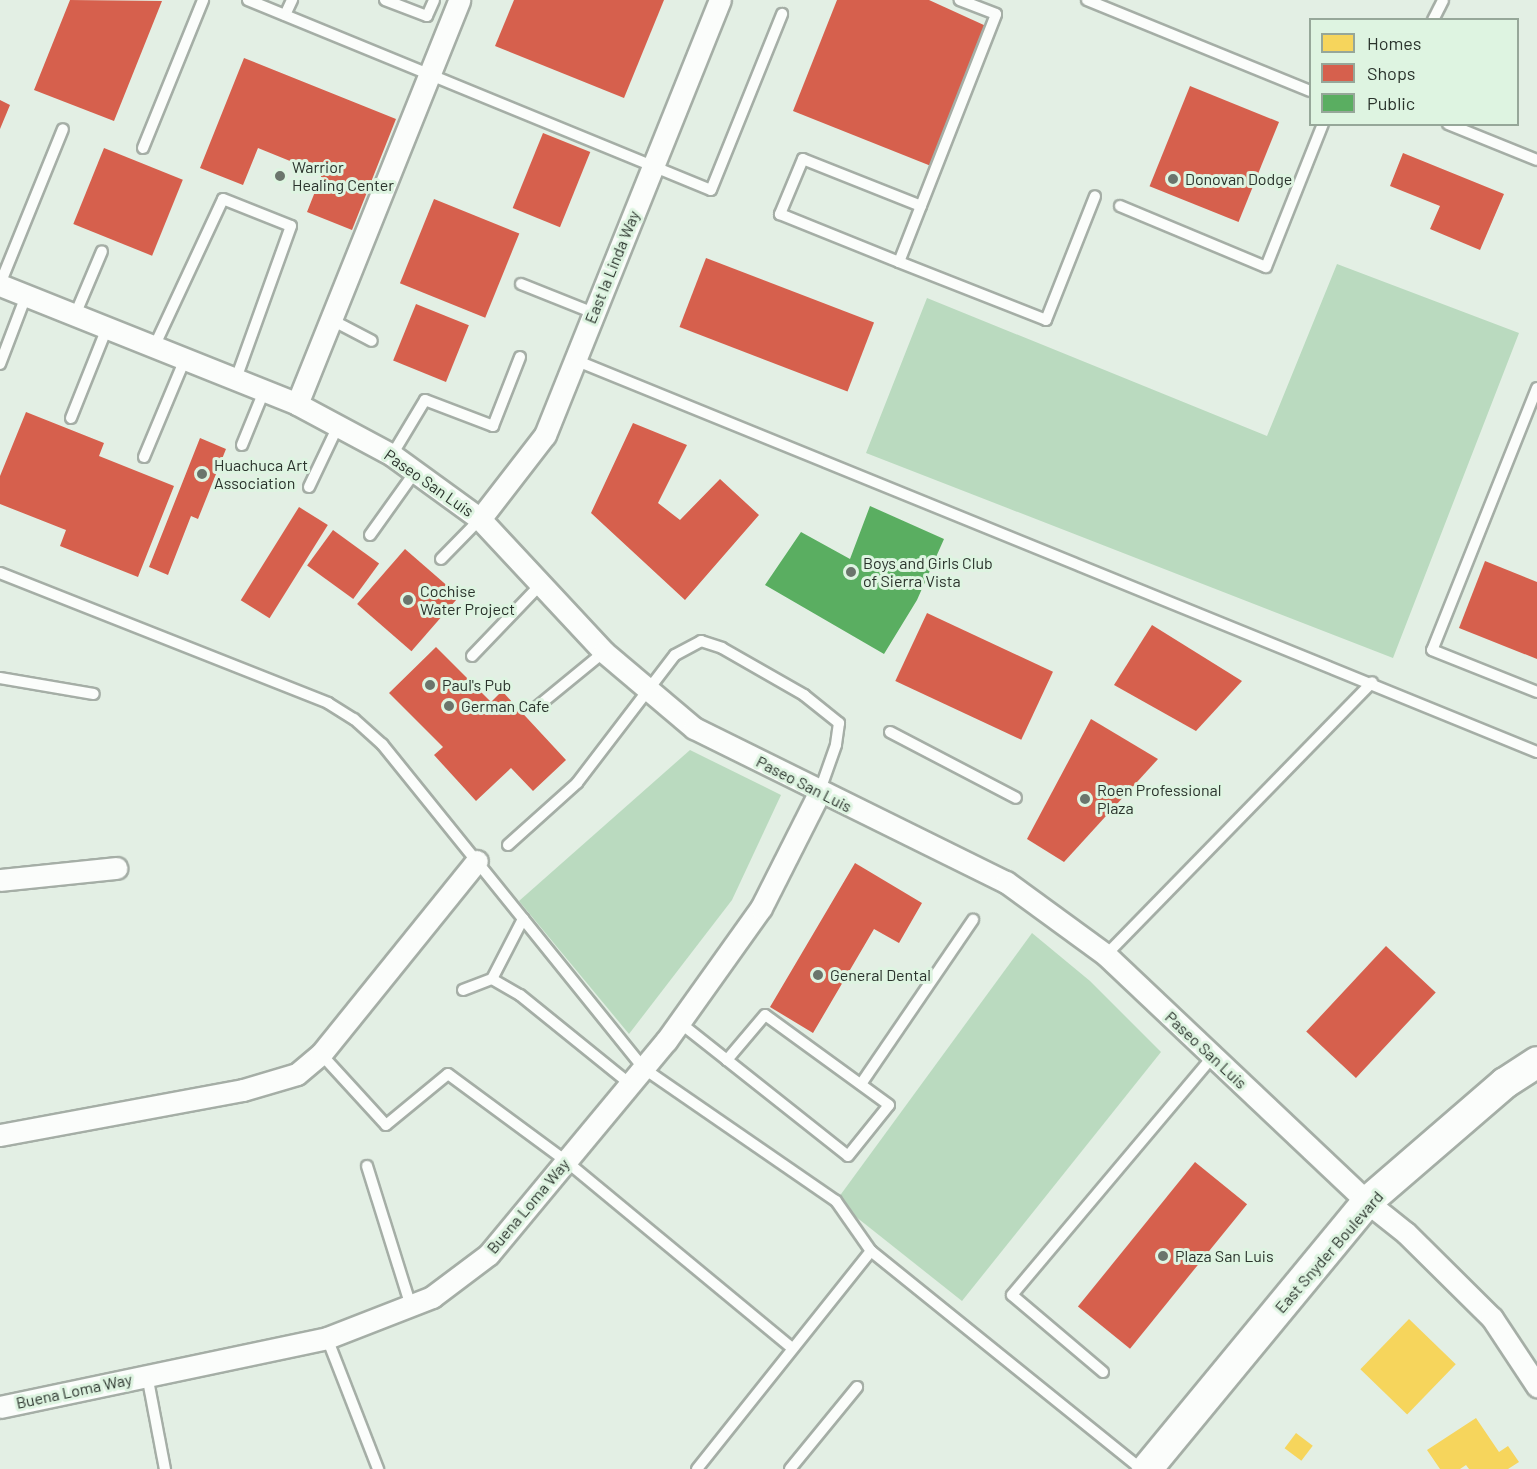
<!DOCTYPE html>
<style>
body{margin:0}
#map{position:relative;width:1537px;height:1469px;overflow:hidden;background:#e3efe4;font-family:Barlow,sans-serif}
div>[style]{position:absolute}
.green>*{inset:0;background:#badabf}
.homes>*{inset:0;background:#f6d55c;transform-origin:0 0}
.shops>*{inset:0;background:#d6604d;transform-origin:0 0}
.public>*{inset:0;background:#5aae61}
.roads{filter:drop-shadow(2px 0 #a5aea6) drop-shadow(-2px 0 #a5aea6) drop-shadow(0 2px #a5aea6) drop-shadow(0 -2px #a5aea6)}
.lane>*{height:10px;margin:-5px;padding:0 5px;transform-origin:5px;border-radius:5px;background:#fbfdfb}
.street>*{height:21px;margin:-10.5px;padding:0 10.5px;transform-origin:10.5px;border-radius:10.5px;background:#fbfdfb}
.secondary>*{height:30px;margin:-15px;padding:0 15px;transform-origin:15px;border-radius:15px;background:#fbfdfb}
.dots>*{width:16px;height:16px;translate:-50% -50%;box-sizing:border-box;border:3px solid #def4e1;border-radius:50%}
span{translate:-50% -50%;white-space:nowrap;text-align:center;line-height:1.15;-webkit-text-stroke:6px #def4e1;paint-order:stroke}
.poi-label{font-size:16px;color:#2a332c}
.left{translate:0 -50%;text-align:left}
.street-label{font-size:16px;color:#2a332c}
.legend{position:absolute;left:1309px;top:18px;width:210px;height:108px;box-sizing:border-box;background:#def4e1;border:2px solid #96a799;margin:0;padding:8px 10px;list-style:none;font-size:18px;color:#2a332c}
.legend li{display:flex;align-items:center;gap:12px;height:30px}
.legend b{width:30px;border:2px solid #96a799}
</style>
<div id="map">
<div class="green">
<div style="clip-path:polygon(1337px 264px,1519px 333px,1393px 658px,866px 453px,927px 298px,1267px 436px)"></div>
<div style="clip-path:polygon(690px 750px,781px 795px,732px 900px,629px 1034px,519px 901px)"></div>
<div style="clip-path:polygon(1032px 933px,1090px 981px,1161px 1052px,962px 1301px,836px 1201px)"></div>
</div>
<div class="homes">
<div style="left:1409px;top:1319px;width:65px;height:70px;rotate:44deg"></div>
<div style="clip-path:polygon(1476px 1418px,1499px 1452px,1508px 1446px,1519px 1462px,1508px 1469px,1469px 1469px,1466px 1465px,1460px 1469px,1440px 1469px,1427px 1450px)"></div>
<div style="left:1296px;top:1433px;width:21px;height:19px;rotate:37deg"></div>
</div>
<div class="shops">
<div style="clip-path:polygon(70px 0,162px 1px,114px 121px,34px 90px)"></div>
<div style="clip-path:polygon(514px 0,664px 0,624px 98px,495px 46px)"></div>
<div style="clip-path:polygon(837px 0,929px 0,986px 26px,931px 166px,793px 111px)"></div>
<div style="clip-path:polygon(244px 58px,396px 119px,352px 230px,307px 212px,322px 174px,258px 148px,243px 185px,200px 168px)"></div>
<div style="left:1190px;top:86px;width:96px;height:108px;rotate:22deg"></div>
<div style="clip-path:polygon(0 100px,10px 105px,0 129px)"></div>
<div style="left:543px;top:133px;width:51px;height:81px;rotate:22deg"></div>
<div style="left:104px;top:148px;width:85px;height:82px;rotate:22deg"></div>
<div style="clip-path:polygon(1403px 153px,1504px 194px,1480px 250px,1430px 229px,1440px 206px,1390px 186px)"></div>
<div style="left:434px;top:199px;width:92px;height:91px;rotate:22deg"></div>
<div style="left:706px;top:258px;width:180px;height:74px;rotate:21deg"></div>
<div style="left:416px;top:304px;width:57px;height:61px;rotate:22deg"></div>
<div style="clip-path:polygon(26px 412px,104px 443px,99px 456px,174px 486px,138px 577px,60px 546px,66px 530px,0 504px,0 476px)"></div>
<div style="clip-path:polygon(633px 423px,687px 445px,658px 503px,680px 520px,720px 479px,759px 515px,685px 600px,591px 513px)"></div>
<div style="clip-path:polygon(200px 438px,226px 449px,198px 519px,191px 516px,168px 575px,149px 567px)"></div>
<div style="left:299px;top:507px;width:34px;height:110px;rotate:32deg"></div>
<div style="left:333px;top:530px;width:57px;height:44px;rotate:36deg"></div>
<div style="left:405px;top:549px;width:72px;height:73px;rotate:41deg"></div>
<div style="clip-path:polygon(1485px 561px,1537px 582px,1537px 659px,1459px 628px)"></div>
<div style="left:927px;top:613px;width:139px;height:75px;rotate:25deg"></div>
<div style="clip-path:polygon(1152px 625px,1242px 681px,1196px 731px,1114px 685px)"></div>
<div style="clip-path:polygon(436px 647px,491px 702px,502px 691px,566px 760px,533px 791px,511px 768px,476px 801px,434px 755px,443px 747px,389px 693px)"></div>
<div style="clip-path:polygon(1091px 719px,1158px 759px,1064px 862px,1027px 839px)"></div>
<div style="clip-path:polygon(855px 863px,922px 903px,899px 943px,874px 929px,813px 1033px,770px 1007px)"></div>
<div style="left:1386px;top:946px;width:68px;height:117px;rotate:43deg"></div>
<div style="left:1195px;top:1162px;width:67px;height:186px;rotate:39deg"></div>
</div>
<div class="public">
<div style="clip-path:polygon(870px 506px,944px 539px,917px 600px,884px 654px,765px 585px,801px 532px,850px 559px)"></div>
</div>
<div class="roads">
<div class="lane">
<div style="left:248px;top:0;width:500px;rotate:22.31deg"></div>
<div style="left:711px;top:190px;width:190px;rotate:-68deg"></div>
<div style="left:385px;top:0;width:45px;rotate:20.9deg"></div>
<div style="left:427px;top:16px;width:17px;rotate:-66deg"></div>
<div style="left:1087px;top:0;width:241px;rotate:22.2deg"></div>
<div style="left:285px;top:15px;width:17px;rotate:-65deg"></div>
<div style="left:1433px;top:20px;width:22px;rotate:-63deg"></div>
<div style="left:1448px;top:124px;width:96px;rotate:22deg"></div>
<div style="left:143px;top:148px;width:160px;rotate:-67.9deg"></div>
<div style="left:921px;top:206px;width:127px;rotate:-158.3deg"></div>
<div style="left:803px;top:159px;width:60px;rotate:112.7deg"></div>
<div style="left:780px;top:214px;width:128px;rotate:22deg"></div>
<div style="left:899px;top:262px;width:266px;rotate:-68.6deg"></div>
<div style="left:996px;top:14px;width:39px;rotate:-159deg"></div>
<div style="left:1120px;top:206px;width:158px;rotate:22.7deg"></div>
<div style="left:1266px;top:267px;width:154px;rotate:-68.3deg"></div>
<div style="left:899px;top:262px;width:158px;rotate:21.5deg"></div>
<div style="left:1046px;top:320px;width:133px;rotate:-68.4deg"></div>
<div style="left:0;top:284px;width:167px;rotate:-67.9deg"></div>
<div style="left:521px;top:284px;width:79px;rotate:21.7deg"></div>
<div style="left:75px;top:315px;width:69px;rotate:-67.1deg"></div>
<div style="left:330px;top:319px;width:47px;rotate:27.6deg"></div>
<div style="left:154px;top:347px;width:163px;rotate:-65deg"></div>
<div style="left:223px;top:199px;width:73px;rotate:21.7deg"></div>
<div style="left:291px;top:226px;width:163px;rotate:109.8deg"></div>
<div style="left:575px;top:360px;width:1039px;rotate:22.17deg"></div>
<div style="left:0;top:364px;width:73px;rotate:-69.1deg"></div>
<div style="left:1537px;top:388px;width:282px;rotate:111.8deg"></div>
<div style="left:1432px;top:650px;width:113px;rotate:21.8deg"></div>
<div style="left:71px;top:418px;width:97px;rotate:-68.2deg"></div>
<div style="left:242px;top:445px;width:58px;rotate:-67.8deg"></div>
<div style="left:392px;top:455px;width:64px;rotate:-59deg"></div>
<div style="left:425px;top:400px;width:73px;rotate:20.9deg"></div>
<div style="left:493px;top:426px;width:74px;rotate:-68.6deg"></div>
<div style="left:144px;top:457px;width:106px;rotate:-67.3deg"></div>
<div style="left:309px;top:487px;width:68px;rotate:-64.6deg"></div>
<div style="left:370px;top:535px;width:77px;rotate:-54.5deg"></div>
<div style="left:441px;top:559px;width:56px;rotate:-45.7deg"></div>
<div style="left:0;top:573px;width:353px;rotate:21.6deg"></div>
<div style="left:328px;top:703px;width:31px;rotate:32deg"></div>
<div style="left:354px;top:719px;width:38px;rotate:42deg"></div>
<div style="left:382px;top:744px;width:416px;rotate:51.1deg"></div>
<div style="left:643px;top:1068px;width:234px;rotate:34.6deg"></div>
<div style="left:836px;top:1201px;width:61px;rotate:55deg"></div>
<div style="left:871px;top:1251px;width:347px;rotate:38.9deg"></div>
<div style="left:472px;top:656px;width:98px;rotate:-46.2deg"></div>
<div style="left:0;top:678px;width:95px;rotate:9.7deg"></div>
<div style="left:538px;top:706px;width:85px;rotate:-39.3deg"></div>
<div style="left:890px;top:732px;width:142px;rotate:27.6deg"></div>
<div style="left:508px;top:845px;width:93px;rotate:-41.9deg"></div>
<div style="left:577px;top:783px;width:161px;rotate:-52.6deg"></div>
<div style="left:675px;top:655px;width:30px;rotate:-28deg"></div>
<div style="left:701px;top:641px;width:22px;rotate:18deg"></div>
<div style="left:722px;top:648px;width:95px;rotate:29.8deg"></div>
<div style="left:804px;top:695px;width:45px;rotate:38.7deg"></div>
<div style="left:839px;top:723px;width:22px;rotate:98deg"></div>
<div style="left:836px;top:745px;width:51px;rotate:109.5deg"></div>
<div style="left:1106px;top:955px;width:381px;rotate:-45.7deg"></div>
<div style="left:492px;top:979px;width:68px;rotate:-62.7deg"></div>
<div style="left:463px;top:990px;width:31px;rotate:-21deg"></div>
<div style="left:492px;top:979px;width:32px;rotate:30deg"></div>
<div style="left:520px;top:995px;width:141px;rotate:39deg"></div>
<div style="left:679px;top:1022px;width:61px;rotate:38.4deg"></div>
<div style="left:727px;top:1060px;width:154px;rotate:38.4deg"></div>
<div style="left:848px;top:1156px;width:65px;rotate:-51.2deg"></div>
<div style="left:889px;top:1105px;width:153px;rotate:-144deg"></div>
<div style="left:765px;top:1015px;width:59px;rotate:130.2deg"></div>
<div style="left:321px;top:1054px;width:96px;rotate:47.5deg"></div>
<div style="left:386px;top:1125px;width:80px;rotate:-39.4deg"></div>
<div style="left:448px;top:1074px;width:147px;rotate:36.4deg"></div>
<div style="left:566px;top:1161px;width:292px;rotate:39.6deg"></div>
<div style="left:861px;top:1084px;width:199px;rotate:-55.7deg"></div>
<div style="left:367px;top:1166px;width:147px;rotate:72.6deg"></div>
<div style="left:327px;top:1338px;width:141px;rotate:68.7deg"></div>
<div style="left:1103px;top:1372px;width:119px;rotate:-139.8deg"></div>
<div style="left:1012px;top:1295px;width:312px;rotate:-49.9deg"></div>
<div style="left:147px;top:1375px;width:96px;rotate:79.2deg"></div>
<div style="left:697px;top:1469px;width:279px;rotate:-51.4deg"></div>
<div style="left:790px;top:1469px;width:106px;rotate:-50.7deg"></div>
</div>
<div class="street">
<div style="left:0;top:285px;width:320px;rotate:21.8deg"></div>
<div style="left:297px;top:404px;width:108px;rotate:28.2deg"></div>
<div style="left:392px;top:455px;width:109px;rotate:36deg"></div>
<div style="left:480px;top:519px;width:182px;rotate:47deg"></div>
<div style="left:604px;top:652px;width:118px;rotate:40.2deg"></div>
<div style="left:694px;top:728px;width:348px;rotate:26.3deg"></div>
<div style="left:1006px;top:882px;width:124px;rotate:36.1deg"></div>
<div style="left:1106px;top:955px;width:359px;rotate:43.4deg"></div>
<div style="left:1367px;top:1202px;width:50px;rotate:38.5deg"></div>
<div style="left:1406px;top:1233px;width:121px;rotate:44.7deg"></div>
<div style="left:1492px;top:1318px;width:82px;rotate:56.5deg"></div>
<div style="left:297px;top:404px;width:435px;rotate:-68.1deg"></div>
<div style="left:480px;top:519px;width:106px;rotate:-52.3deg"></div>
<div style="left:545px;top:435px;width:469px;rotate:-68.1deg"></div>
<div style="left:0;top:880px;width:117px;rotate:-5.9deg"></div>
<div style="left:0;top:1135px;width:247px;rotate:-10.5deg"></div>
<div style="left:243px;top:1090px;width:56px;rotate:-16.5deg"></div>
<div style="left:297px;top:1074px;width:31px;rotate:-40deg"></div>
<div style="left:321px;top:1054px;width:248px;rotate:-51.1deg"></div>
<div style="left:0;top:1407px;width:334px;rotate:-11.9deg"></div>
<div style="left:327px;top:1338px;width:113px;rotate:-21.3deg"></div>
<div style="left:432px;top:1297px;width:71px;rotate:-37deg"></div>
<div style="left:489px;top:1254px;width:277px;rotate:-50.3deg"></div>
<div style="left:666px;top:1041px;width:163px;rotate:-54.5deg"></div>
<div style="left:761px;top:908px;width:129px;rotate:-63.2deg"></div>
</div>
<div class="secondary">
<div style="left:1147px;top:1469px;width:346px;rotate:-50.5deg"></div>
<div style="left:1367px;top:1202px;width:182px;rotate:-40.8deg"></div>
<div style="left:1505px;top:1083px;width:38px;rotate:-33deg"></div>
</div>
</div>
<div class="dots">
<div style="left:280px;top:176px;background:#6b756c"></div>
<div style="left:1173px;top:179px;background:#6b756c"></div>
<div style="left:202px;top:474px;background:#6b756c"></div>
<div style="left:851px;top:572px;background:#6b756c"></div>
<div style="left:408px;top:600px;background:#6b756c"></div>
<div style="left:430px;top:685px;background:#6b756c"></div>
<div style="left:449px;top:706px;background:#6b756c"></div>
<div style="left:1085px;top:799px;background:#6b756c"></div>
<div style="left:818px;top:975px;background:#6b756c"></div>
<div style="left:1163px;top:1256px;background:#6b756c"></div>
</div>
<div class="poi-label">
<span class="left" style="left:292px;top:176px">Warrior<br>Healing Center</span>
<span class="left" style="left:1185px;top:179px">Donovan Dodge</span>
<span class="left" style="left:214px;top:474px">Huachuca Art<br>Association</span>
<span class="left" style="left:863px;top:572px">Boys and Girls Club<br>of Sierra Vista</span>
<span class="left" style="left:420px;top:600px">Cochise<br>Water Project</span>
<span class="left" style="left:442px;top:685px">Paul's Pub</span>
<span class="left" style="left:461px;top:706px">German Cafe</span>
<span class="left" style="left:1097px;top:799px">Roen Professional<br>Plaza</span>
<span class="left" style="left:830px;top:975px">General Dental</span>
<span class="left" style="left:1175px;top:1256px">Plaza San Luis</span>
</div>
<div class="street-label">
<span style="left:612px;top:267px;rotate:-68deg">East la Linda Way</span>
<span style="left:429px;top:483px;rotate:35deg">Paseo San Luis</span>
<span style="left:804px;top:784px;rotate:27deg">Paseo San Luis</span>
<span style="left:1206px;top:1050px;rotate:43deg">Paseo San Luis</span>
<span style="left:528px;top:1206px;rotate:-50deg">Buena Loma Way</span>
<span style="left:1329px;top:1252px;rotate:-49deg">East Snyder Boulevard</span>
<span style="left:74px;top:1391px;rotate:-12deg">Buena Loma Way</span>
</div>
<ul class="legend">
<li><b style="height:16px;background:#f6d55c"></b>Homes</li>
<li><b style="height:16px;background:#d6604d"></b>Shops</li>
<li><b style="height:16px;background:#5aae61"></b>Public</li>
</ul>
</div>
